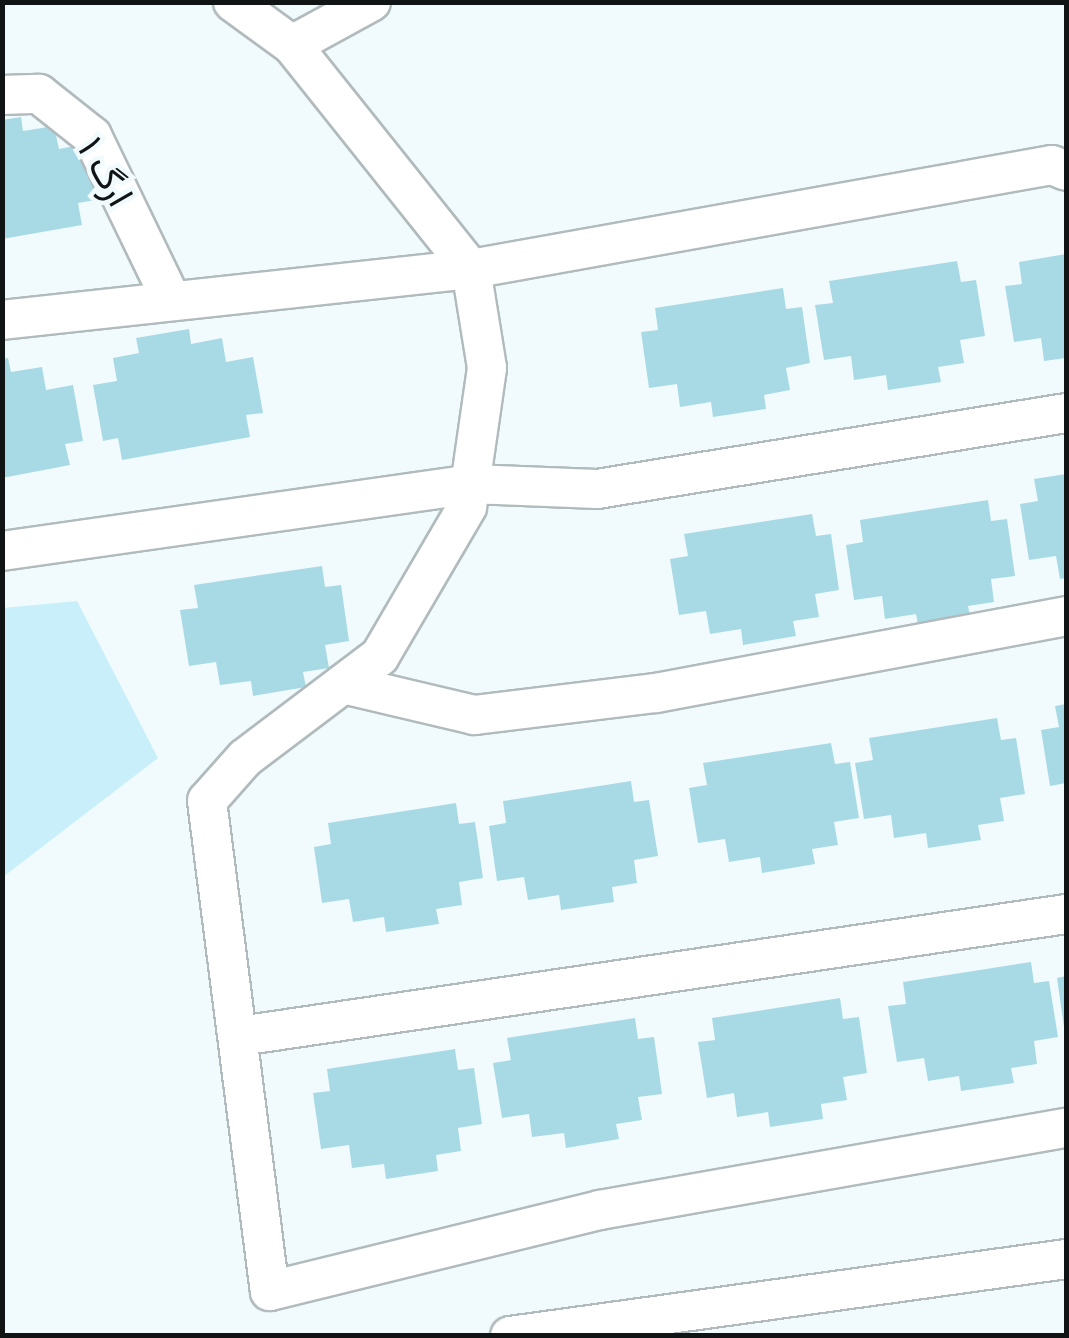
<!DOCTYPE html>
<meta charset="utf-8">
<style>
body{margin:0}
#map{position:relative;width:1069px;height:1338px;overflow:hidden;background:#f1fbfd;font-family:Figtree,Vazirmatn,sans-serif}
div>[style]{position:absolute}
.green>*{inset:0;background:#c9f0fa}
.building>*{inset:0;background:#a8dae6}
.roads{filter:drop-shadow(2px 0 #b1bbbd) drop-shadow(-2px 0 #b1bbbd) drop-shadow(0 2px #b1bbbd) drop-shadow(0 -2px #b1bbbd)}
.minor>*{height:38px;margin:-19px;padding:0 19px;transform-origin:19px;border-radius:19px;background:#fff}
span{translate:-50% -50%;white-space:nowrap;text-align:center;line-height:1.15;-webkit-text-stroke:9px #f1fbfd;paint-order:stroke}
.street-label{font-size:38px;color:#111415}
.frame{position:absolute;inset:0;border:5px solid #111415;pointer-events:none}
</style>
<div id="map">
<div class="green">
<div style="clip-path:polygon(77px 601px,158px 758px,3px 877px,3px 608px)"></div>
</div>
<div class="building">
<div style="clip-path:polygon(21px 117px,23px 131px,54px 126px,59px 149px,85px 144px,96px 200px,78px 203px,82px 225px,2px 239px,2px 120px)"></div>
<div style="clip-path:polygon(1066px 254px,1066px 358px,1044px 361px,1041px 338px,1014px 342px,1005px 286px,1022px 284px,1019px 262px)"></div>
<div style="clip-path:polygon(957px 261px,961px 282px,976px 280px,985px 336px,960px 340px,964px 363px,938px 367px,941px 382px,888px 390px,886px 375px,854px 380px,851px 356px,824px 360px,815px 305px,833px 303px,829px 281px)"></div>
<div style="clip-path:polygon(783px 288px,786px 309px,802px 307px,810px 363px,786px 368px,790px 390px,764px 395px,766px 409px,713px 417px,711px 402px,680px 407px,677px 384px,649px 388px,641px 332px,658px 330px,655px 308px)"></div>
<div style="clip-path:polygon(189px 329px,191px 344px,222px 338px,226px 362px,253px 357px,263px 413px,246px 415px,250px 437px,122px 460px,118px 438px,103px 441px,93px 385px,117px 381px,113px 358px,139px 353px,136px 338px)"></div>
<div style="clip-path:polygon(8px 358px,11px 372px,42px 367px,46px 390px,73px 385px,83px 441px,65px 444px,70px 465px,2px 478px,2px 359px)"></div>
<div style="clip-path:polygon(1066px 474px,1066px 578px,1060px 579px,1056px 556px,1029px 560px,1020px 504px,1038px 501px,1034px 479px)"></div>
<div style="clip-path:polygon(988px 500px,991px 521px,1007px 519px,1015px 576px,991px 579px,994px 602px,968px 606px,971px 621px,919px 630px,916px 614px,885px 619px,882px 596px,854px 600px,846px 545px,863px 542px,860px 520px)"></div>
<div style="clip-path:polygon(812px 514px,816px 536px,831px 534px,839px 590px,815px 594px,819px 617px,793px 621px,796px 636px,743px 645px,741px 629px,710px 634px,706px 611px,679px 615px,670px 559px,688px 556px,684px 534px)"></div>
<div style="clip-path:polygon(322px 566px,325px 587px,341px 585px,349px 641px,325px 645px,329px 668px,303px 672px,306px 687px,253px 696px,251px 681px,220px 685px,216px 662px,189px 666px,180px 610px,198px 608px,194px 585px)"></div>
<div style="clip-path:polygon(1066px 704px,1066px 783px,1050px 786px,1041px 730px,1059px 727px,1055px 706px)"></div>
<div style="clip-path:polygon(997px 718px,1001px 740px,1016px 738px,1025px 794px,1000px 798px,1004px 821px,978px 825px,981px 840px,928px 848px,926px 833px,894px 838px,891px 815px,864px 819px,855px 763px,873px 760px,869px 738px)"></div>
<div style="clip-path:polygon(831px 743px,835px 764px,850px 762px,859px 818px,834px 822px,838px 845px,812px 849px,815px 864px,762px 873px,760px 857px,729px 862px,725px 839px,698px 843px,689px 788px,707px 785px,703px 763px)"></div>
<div style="clip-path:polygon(631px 781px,634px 802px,649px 800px,658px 856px,634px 860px,637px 883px,612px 887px,614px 902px,561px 910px,559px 895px,528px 900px,524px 877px,497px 881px,489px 826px,506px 823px,503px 801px)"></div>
<div style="clip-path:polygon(456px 803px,459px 824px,475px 822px,483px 878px,459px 882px,462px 905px,436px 909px,439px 924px,386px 932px,384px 917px,353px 922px,349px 899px,322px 903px,314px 847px,331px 844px,328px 823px)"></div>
<div style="clip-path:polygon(1031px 962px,1034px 983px,1049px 981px,1058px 1037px,1034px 1041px,1037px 1064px,1011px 1068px,1014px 1083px,961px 1091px,959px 1076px,928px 1081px,924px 1058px,897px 1062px,888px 1006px,906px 1004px,903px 982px)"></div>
<div style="clip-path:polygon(1066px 976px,1066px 1027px,1064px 1027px,1057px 978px)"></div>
<div style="clip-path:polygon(840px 998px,843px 1019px,859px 1017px,867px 1073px,843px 1077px,847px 1100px,821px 1104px,823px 1119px,770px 1127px,768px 1112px,737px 1117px,734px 1093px,707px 1098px,698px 1042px,715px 1040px,712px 1018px)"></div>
<div style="clip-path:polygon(635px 1018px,638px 1039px,654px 1037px,662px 1094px,638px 1097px,642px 1120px,616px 1124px,619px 1139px,566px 1148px,564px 1133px,532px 1137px,529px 1114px,502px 1118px,493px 1063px,511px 1060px,507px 1038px)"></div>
<div style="clip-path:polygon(455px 1049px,458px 1070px,474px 1068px,482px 1124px,458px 1128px,461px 1151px,436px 1155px,438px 1171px,386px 1179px,384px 1164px,352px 1168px,349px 1145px,321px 1149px,313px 1093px,330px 1091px,327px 1069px)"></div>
</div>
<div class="roads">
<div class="minor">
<div style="left:233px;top:2px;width:73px;rotate:36.1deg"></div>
<div style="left:292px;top:45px;width:287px;rotate:51.4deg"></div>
<div style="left:471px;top:269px;width:100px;rotate:80.8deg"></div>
<div style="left:487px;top:368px;width:140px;rotate:98.2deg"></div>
<div style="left:467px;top:507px;width:173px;rotate:120.3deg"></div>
<div style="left:380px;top:656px;width:169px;rotate:142.9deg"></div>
<div style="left:245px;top:758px;width:57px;rotate:131.5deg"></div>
<div style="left:207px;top:801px;width:494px;rotate:82.7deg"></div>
<div style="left:270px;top:1291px;width:340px;rotate:-13.8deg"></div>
<div style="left:600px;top:1210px;width:473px;rotate:-10deg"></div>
<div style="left:292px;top:45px;width:90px;rotate:-28.6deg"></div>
<div style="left:2px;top:95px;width:37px;rotate:-2deg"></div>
<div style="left:39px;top:94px;width:68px;rotate:38.4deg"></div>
<div style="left:92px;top:136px;width:179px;rotate:64.2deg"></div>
<div style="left:2px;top:320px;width:472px;rotate:-6.2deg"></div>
<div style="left:471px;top:269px;width:590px;rotate:-10.15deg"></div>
<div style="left:1052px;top:165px;width:15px;rotate:23deg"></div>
<div style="left:2px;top:551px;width:473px;rotate:-8.1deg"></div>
<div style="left:470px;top:484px;width:127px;rotate:2.3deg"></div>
<div style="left:597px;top:489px;width:475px;rotate:-9.2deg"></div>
<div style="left:343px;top:684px;width:135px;rotate:13.3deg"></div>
<div style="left:474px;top:715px;width:183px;rotate:-6.9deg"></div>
<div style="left:656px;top:693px;width:417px;rotate:-10.6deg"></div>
<div style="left:240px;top:1036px;width:835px;rotate:-8.4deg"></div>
<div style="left:510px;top:1336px;width:561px;rotate:-7.88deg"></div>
</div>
</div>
<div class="street-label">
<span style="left:105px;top:172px;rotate:60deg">ارگ ۱</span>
</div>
<div class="frame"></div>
</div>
